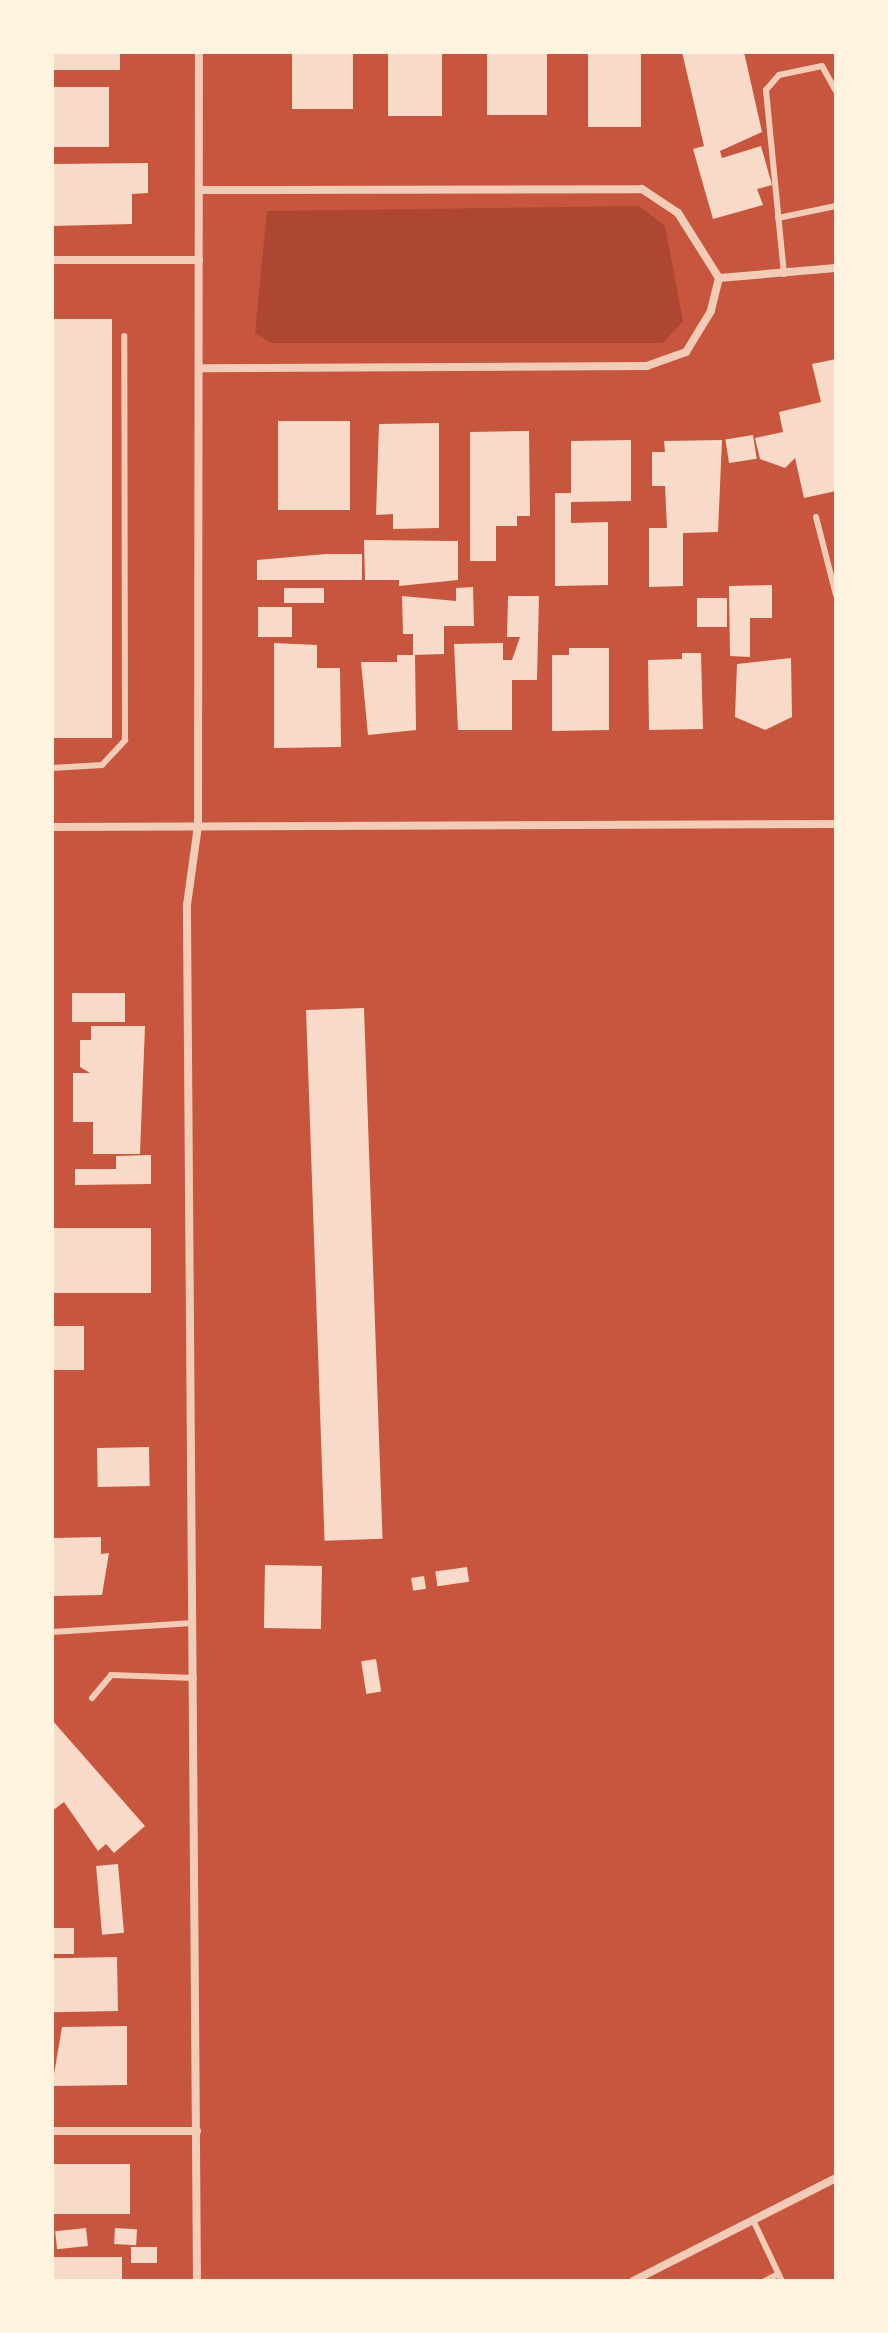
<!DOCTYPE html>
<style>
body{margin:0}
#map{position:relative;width:888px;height:2333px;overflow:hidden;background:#c8553d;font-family:"Exo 2",sans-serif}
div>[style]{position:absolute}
.green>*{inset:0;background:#ae4732}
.building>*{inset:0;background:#f7dbc8;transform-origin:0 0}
.service>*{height:6px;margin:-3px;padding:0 3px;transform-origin:3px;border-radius:3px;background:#f1ccb7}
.minor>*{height:8px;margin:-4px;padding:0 4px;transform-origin:4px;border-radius:4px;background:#f1ccb7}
span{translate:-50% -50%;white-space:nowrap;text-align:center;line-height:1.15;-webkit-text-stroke:8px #fff3e0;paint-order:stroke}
.frame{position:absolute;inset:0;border:54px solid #fff3e0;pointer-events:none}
</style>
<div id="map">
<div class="green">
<div style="clip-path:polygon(639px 206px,665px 226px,683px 321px,663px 343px,272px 343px,255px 333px,267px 211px)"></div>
</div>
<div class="building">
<div style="left:52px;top:52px;width:68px;height:18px"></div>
<div style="left:292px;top:52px;width:61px;height:57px"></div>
<div style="left:388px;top:52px;width:54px;height:64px"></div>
<div style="left:487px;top:52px;width:60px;height:63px"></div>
<div style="left:588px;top:52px;width:53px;height:75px"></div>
<div style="clip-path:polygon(682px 52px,744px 52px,762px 132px,720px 151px,722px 158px,761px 146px,772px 185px,757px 189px,763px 205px,713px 219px,693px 149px,704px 146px)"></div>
<div style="left:109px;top:87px;width:60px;height:57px;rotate:90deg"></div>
<div style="clip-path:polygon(148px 163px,148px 193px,132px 194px,132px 224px,52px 226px,52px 164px)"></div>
<div style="left:112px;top:319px;width:419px;height:60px;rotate:90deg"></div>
<div style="clip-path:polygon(836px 359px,836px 491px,804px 498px,795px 458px,785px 468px,760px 459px,755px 438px,783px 432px,779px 412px,821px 402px,812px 364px)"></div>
<div style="left:350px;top:421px;width:89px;height:72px;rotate:90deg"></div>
<div style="clip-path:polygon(439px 423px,439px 528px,393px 529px,393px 514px,376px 515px,379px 424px)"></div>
<div style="clip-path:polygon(529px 431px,530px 516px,517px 516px,517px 526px,496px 526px,496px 561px,470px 561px,470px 432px)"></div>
<div style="left:753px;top:435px;width:24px;height:28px;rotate:81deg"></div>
<div style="clip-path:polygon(631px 440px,631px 501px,571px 502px,571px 523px,608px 522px,608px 585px,555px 586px,555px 493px,571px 493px,571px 441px)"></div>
<div style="clip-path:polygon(722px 440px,718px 532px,683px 533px,683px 586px,649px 587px,649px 528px,667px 528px,665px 486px,652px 486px,652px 452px,665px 452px,664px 441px)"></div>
<div style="clip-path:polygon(364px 540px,458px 541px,458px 580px,399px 586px,399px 580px,365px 580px)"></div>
<div style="clip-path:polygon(326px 554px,362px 554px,362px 580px,257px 580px,257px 560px)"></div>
<div style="clip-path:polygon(772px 585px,772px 618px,750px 618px,750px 657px,730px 656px,729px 586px)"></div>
<div style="clip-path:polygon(473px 587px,474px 626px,444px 626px,444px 654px,413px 655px,413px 634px,403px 634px,402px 596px,456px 601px,456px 588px)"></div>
<div style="left:324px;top:588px;width:15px;height:40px;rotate:90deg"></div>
<div style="clip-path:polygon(508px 596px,539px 596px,537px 680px,512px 680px,512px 730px,458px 730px,454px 644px,503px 643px,503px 660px,512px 660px,520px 637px,507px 637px)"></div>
<div style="left:697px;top:598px;width:30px;height:29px"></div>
<div style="left:292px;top:607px;width:30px;height:34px;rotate:90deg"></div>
<div style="clip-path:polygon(274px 643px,317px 645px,317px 668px,340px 668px,341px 747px,274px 748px)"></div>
<div style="clip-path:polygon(569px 648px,609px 648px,609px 730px,552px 731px,552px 655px,569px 655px)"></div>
<div style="clip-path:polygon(682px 653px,701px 653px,703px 729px,649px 730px,648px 660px,682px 659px)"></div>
<div style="clip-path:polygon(397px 655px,415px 655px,416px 730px,368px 735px,361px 662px,397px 662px)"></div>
<div style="clip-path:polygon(791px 658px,792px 717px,765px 730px,735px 717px,737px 664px)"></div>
<div style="left:72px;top:993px;width:53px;height:29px"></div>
<div style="left:364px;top:1008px;width:531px;height:58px;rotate:88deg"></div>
<div style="clip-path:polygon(91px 1026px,145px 1026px,140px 1154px,93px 1154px,93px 1122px,73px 1122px,73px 1073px,90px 1073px,80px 1067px,80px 1040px,91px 1040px)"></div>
<div style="clip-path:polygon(151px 1155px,151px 1184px,75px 1185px,75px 1169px,116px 1169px,116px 1156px)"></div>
<div style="left:151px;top:1228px;width:65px;height:99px;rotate:90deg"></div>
<div style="left:52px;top:1326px;width:32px;height:44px"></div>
<div style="left:149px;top:1447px;width:39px;height:52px;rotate:89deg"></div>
<div style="clip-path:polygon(101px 1537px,101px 1554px,109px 1553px,102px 1595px,52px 1596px,52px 1538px)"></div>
<div style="left:265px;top:1565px;width:57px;height:63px;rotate:1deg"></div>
<div style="left:467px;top:1567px;width:15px;height:32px;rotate:82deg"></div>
<div style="left:424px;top:1576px;width:13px;height:13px;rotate:81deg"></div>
<div style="left:376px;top:1659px;width:33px;height:15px;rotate:81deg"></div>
<div style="clip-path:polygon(52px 1720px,145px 1826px,114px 1853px,106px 1844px,98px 1851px,64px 1802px,52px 1811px)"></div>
<div style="left:118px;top:1864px;width:69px;height:22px;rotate:85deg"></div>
<div style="left:74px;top:1928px;width:26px;height:22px;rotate:90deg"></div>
<div style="left:117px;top:1957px;width:54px;height:65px;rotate:89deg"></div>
<div style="clip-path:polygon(127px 2026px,127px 2085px,52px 2086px,62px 2027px)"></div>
<div style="left:130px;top:2164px;width:50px;height:78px;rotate:90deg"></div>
<div style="left:86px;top:2228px;width:18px;height:31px;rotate:84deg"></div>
<div style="left:115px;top:2228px;width:22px;height:16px;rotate:3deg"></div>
<div style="left:157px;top:2247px;width:16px;height:26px;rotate:90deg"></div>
<div style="left:122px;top:2257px;width:24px;height:70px;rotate:90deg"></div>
</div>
<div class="service">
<div style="left:778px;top:218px;width:59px;rotate:-11.7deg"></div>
<div style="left:784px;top:274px;width:185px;rotate:-95.6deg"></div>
<div style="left:766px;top:90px;width:20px;rotate:-49deg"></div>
<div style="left:779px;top:75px;width:44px;rotate:-11.8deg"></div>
<div style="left:822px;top:66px;width:29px;rotate:61deg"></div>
<div style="left:816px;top:517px;width:81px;rotate:75.6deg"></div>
<div style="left:52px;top:768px;width:50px;rotate:-3.4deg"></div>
<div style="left:102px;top:765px;width:34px;rotate:-47deg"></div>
<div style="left:125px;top:740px;width:404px;rotate:-90.1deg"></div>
<div style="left:52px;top:1632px;width:141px;rotate:-3.7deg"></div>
<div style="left:92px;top:1698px;width:30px;rotate:-50deg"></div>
<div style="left:111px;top:1675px;width:83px;rotate:2.1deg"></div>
<div style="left:753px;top:2220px;width:68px;rotate:64.6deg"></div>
<div style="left:765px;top:2281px;width:15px;rotate:-28deg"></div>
</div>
<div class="minor">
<div style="left:199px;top:190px;width:443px;rotate:-0.1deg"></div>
<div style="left:642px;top:189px;width:43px;rotate:33.7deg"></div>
<div style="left:678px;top:213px;width:77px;rotate:57.8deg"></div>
<div style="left:719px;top:278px;width:34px;rotate:104deg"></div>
<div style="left:711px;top:311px;width:48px;rotate:121.4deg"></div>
<div style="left:686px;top:352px;width:41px;rotate:160.3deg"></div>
<div style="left:647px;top:366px;width:448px;rotate:179.7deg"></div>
<div style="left:52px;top:260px;width:147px"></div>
<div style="left:719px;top:278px;width:117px;rotate:-4.9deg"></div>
<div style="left:52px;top:827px;width:784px;rotate:-0.22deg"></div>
<div style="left:52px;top:2131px;width:145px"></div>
<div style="left:197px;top:2281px;width:1376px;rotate:-90.42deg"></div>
<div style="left:187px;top:905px;width:80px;rotate:-82.1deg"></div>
<div style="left:198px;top:826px;width:774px;rotate:-89.93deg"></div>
<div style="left:633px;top:2281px;width:228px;rotate:-26.9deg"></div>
</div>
<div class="frame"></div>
</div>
